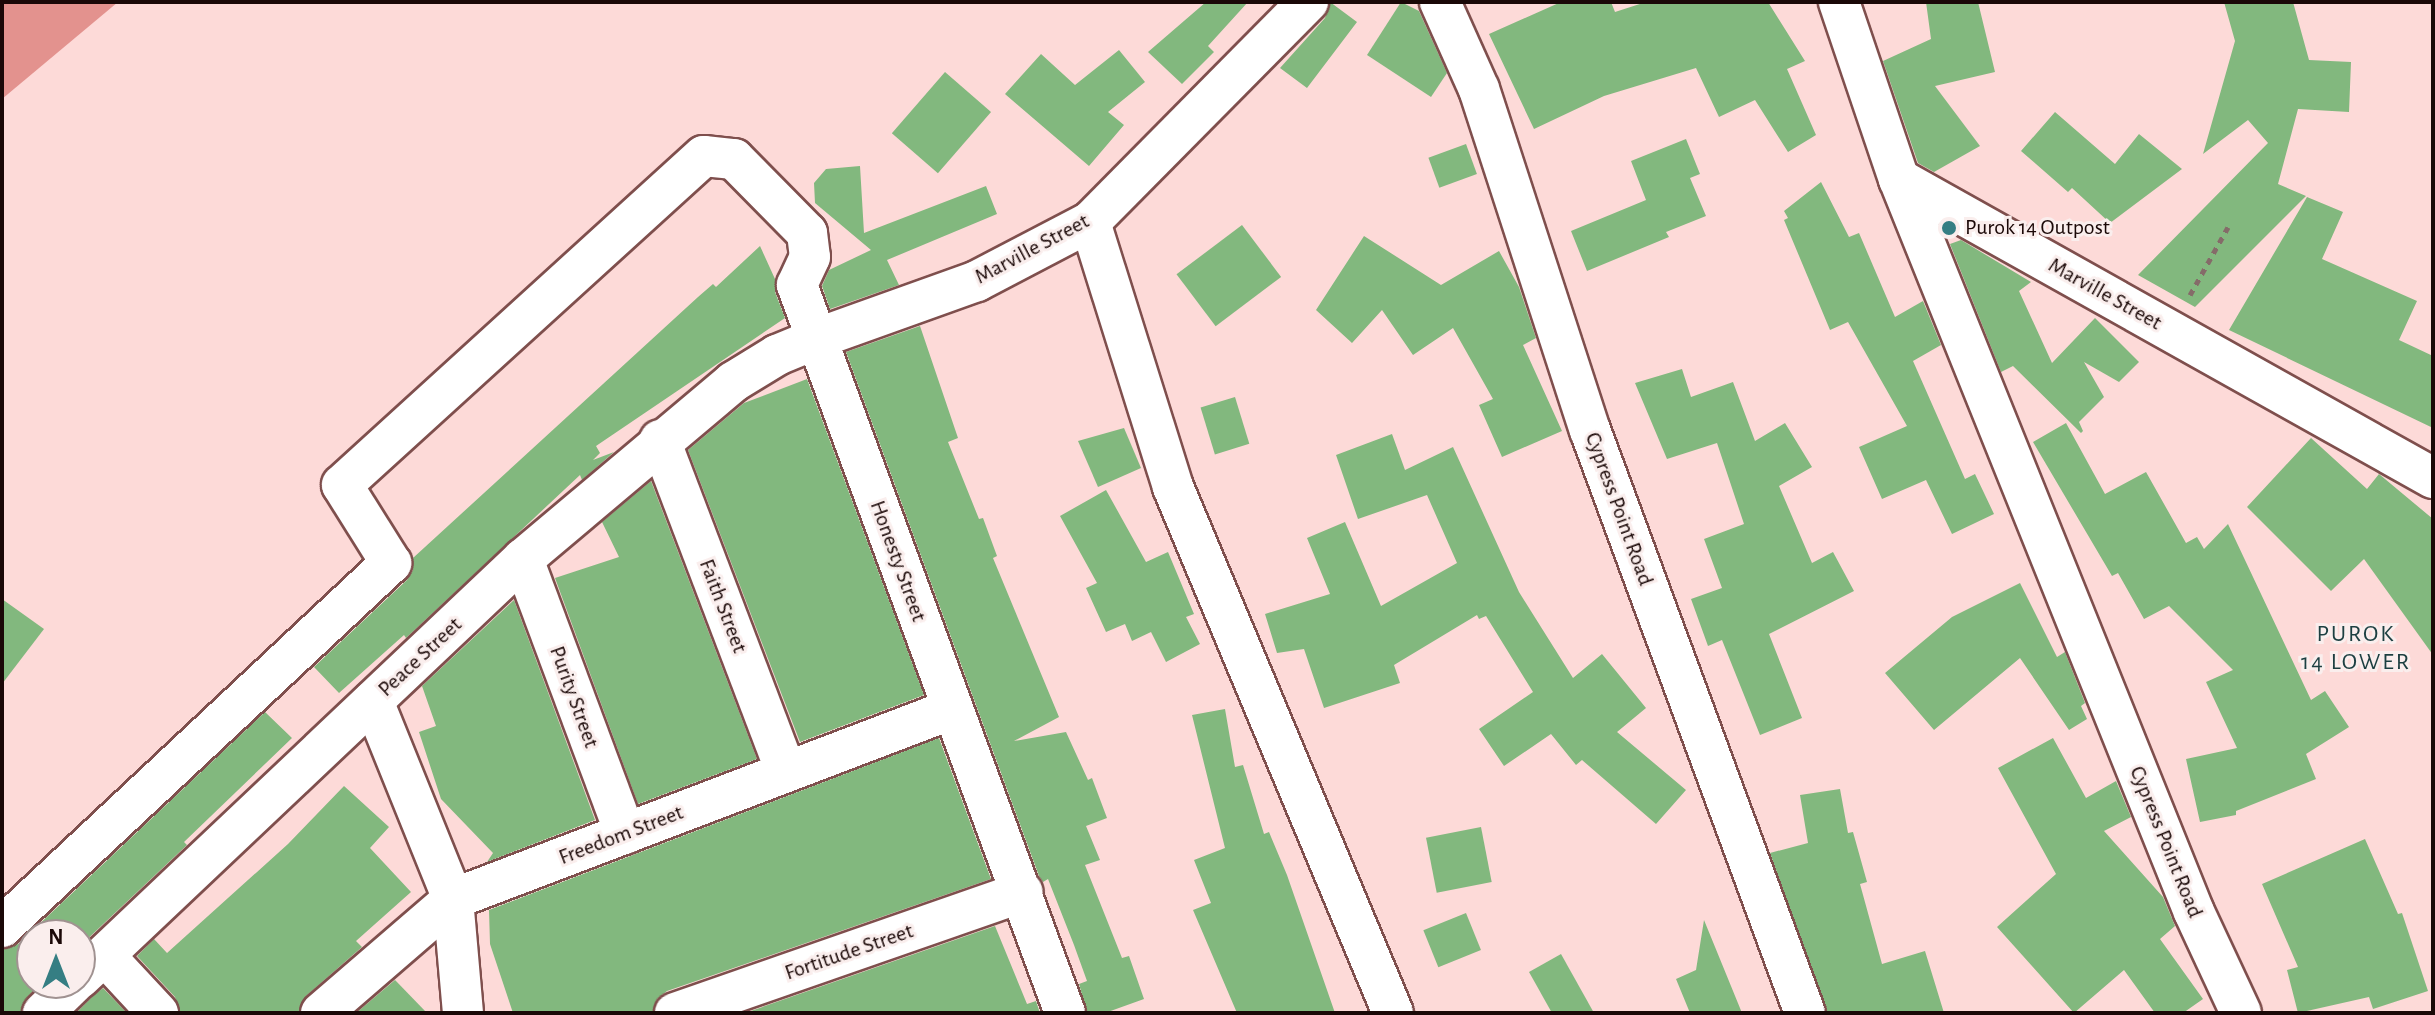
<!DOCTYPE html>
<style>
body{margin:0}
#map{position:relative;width:2435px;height:1015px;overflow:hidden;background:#fddad8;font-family:"Alegreya Sans",sans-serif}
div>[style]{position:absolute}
.forest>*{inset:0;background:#e3928e}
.building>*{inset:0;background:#82b87e;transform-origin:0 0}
.path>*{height:5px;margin-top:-2.5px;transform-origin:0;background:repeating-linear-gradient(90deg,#856b69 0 6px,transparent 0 12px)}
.roads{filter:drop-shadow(2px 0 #7f4f4d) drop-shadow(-2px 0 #7f4f4d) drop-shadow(0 2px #7f4f4d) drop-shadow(0 -2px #7f4f4d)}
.street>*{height:40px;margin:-20px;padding:0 20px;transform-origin:20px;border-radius:20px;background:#fff}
.dots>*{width:22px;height:22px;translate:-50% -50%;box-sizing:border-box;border:4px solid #faeeed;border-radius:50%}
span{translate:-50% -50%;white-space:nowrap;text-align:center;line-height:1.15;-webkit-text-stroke:6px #faeeed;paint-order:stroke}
.poi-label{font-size:22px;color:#1a0807}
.left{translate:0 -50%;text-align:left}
.street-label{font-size:22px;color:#1a0807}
.neighbourhood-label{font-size:24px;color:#1c3f41;letter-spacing:2px}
.frame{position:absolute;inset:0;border:4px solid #1a0807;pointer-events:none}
.north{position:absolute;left:16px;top:919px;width:80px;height:80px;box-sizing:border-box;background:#faeeed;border:2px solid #a09291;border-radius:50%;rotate:0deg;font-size:22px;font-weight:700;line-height:32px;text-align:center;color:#1a0807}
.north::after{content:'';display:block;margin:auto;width:28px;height:36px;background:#357e83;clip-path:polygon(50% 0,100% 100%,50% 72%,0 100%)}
</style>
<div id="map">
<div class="forest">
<div style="clip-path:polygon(2px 2px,118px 2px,2px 99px)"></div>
</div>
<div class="building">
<div style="clip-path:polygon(1206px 2px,1248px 2px,1208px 46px,1214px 52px,1182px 84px,1148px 52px)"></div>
<div style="clip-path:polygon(1330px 2px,1357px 22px,1307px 88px,1280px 68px,1325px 18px)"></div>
<div style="clip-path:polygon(1401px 2px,1419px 11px,1447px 73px,1431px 97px,1367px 55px)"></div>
<div style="clip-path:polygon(1561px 2px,1611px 2px,1615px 12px,1646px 2px,1768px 2px,1805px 61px,1787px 69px,1816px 135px,1788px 152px,1755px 100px,1719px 117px,1696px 68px,1604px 96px,1534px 129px,1489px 34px)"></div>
<div style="clip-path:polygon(1926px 2px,1978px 2px,1995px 72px,1935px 86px,1980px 146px,1934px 172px,1918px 163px,1883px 61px,1931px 39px)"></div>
<div style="clip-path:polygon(2224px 2px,2293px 2px,2309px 60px,2351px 62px,2349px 112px,2298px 109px,2278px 184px,2306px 196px,2195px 307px,2138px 275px,2268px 143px,2248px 120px,2203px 154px,2235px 41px)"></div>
<div style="clip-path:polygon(1119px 50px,1145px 82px,1108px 112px,1124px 125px,1089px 166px,1005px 94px,1041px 54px,1075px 85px)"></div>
<div style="left:945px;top:72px;width:61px;height:81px;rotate:41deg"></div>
<div style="clip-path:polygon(2055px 112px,2115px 164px,2139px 134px,2182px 169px,2110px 223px,2072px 188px,2068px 192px,2021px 151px)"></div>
<div style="clip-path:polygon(1686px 139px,1700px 174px,1690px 178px,1706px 216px,1666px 232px,1669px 237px,1587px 271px,1571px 231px,1646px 200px,1631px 161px)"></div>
<div style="left:1466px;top:144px;width:32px;height:40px;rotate:70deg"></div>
<div style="clip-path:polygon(860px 166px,864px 233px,986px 186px,997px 214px,887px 260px,899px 285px,830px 309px,822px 286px,829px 270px,871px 250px,815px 203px,814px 183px,826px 169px)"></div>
<div style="clip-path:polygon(1821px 182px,1849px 237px,1859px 233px,1895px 317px,1923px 301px,1941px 345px,1913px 361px,1965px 479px,1975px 474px,1994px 514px,1952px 534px,1926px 480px,1882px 499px,1859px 447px,1907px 426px,1848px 322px,1830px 330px,1784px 220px,1788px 218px,1784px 211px)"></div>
<div style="clip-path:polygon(2307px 197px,2343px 212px,2322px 259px,2417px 301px,2399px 340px,2433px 356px,2433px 428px,2229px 330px)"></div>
<div style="left:1242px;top:225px;width:65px;height:82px;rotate:53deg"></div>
<div style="clip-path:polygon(1364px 236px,1441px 285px,1499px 251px,1519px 287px,1536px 338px,1523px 345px,1562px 431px,1502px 457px,1479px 405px,1493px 399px,1453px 328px,1413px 355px,1382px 310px,1352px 343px,1316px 310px)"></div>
<div style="clip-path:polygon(1961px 240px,2031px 282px,2019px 291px,2052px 363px,2095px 318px,2139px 362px,2119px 382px,2084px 362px,2104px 397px,2079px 422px,2083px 431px,2081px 433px,2013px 366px,2001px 372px,1950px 244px)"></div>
<div style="clip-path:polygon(760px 246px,775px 279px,775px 292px,785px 318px,596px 446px,600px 453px,593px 460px,614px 452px,582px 480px,580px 475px,406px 638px,404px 635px,339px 693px,314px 667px,407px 580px,413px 570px,413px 558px,698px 297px,713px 284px,716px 287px)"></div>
<div style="clip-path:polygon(920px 326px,958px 438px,948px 442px,979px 519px,983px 518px,997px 556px,993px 558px,1059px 717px,1014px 741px,1066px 732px,1088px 780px,1092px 778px,1107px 818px,1086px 826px,1100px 860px,1085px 865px,1122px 958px,1129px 956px,1144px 999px,1105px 1013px,1087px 1013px,1079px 984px,1087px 981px,1074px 945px,1048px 879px,1043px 882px,1039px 876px,846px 352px)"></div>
<div style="clip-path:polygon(1682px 369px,1691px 397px,1733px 382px,1755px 441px,1785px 423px,1812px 467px,1779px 486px,1812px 563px,1833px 552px,1854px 591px,1769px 634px,1802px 718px,1760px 735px,1722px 640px,1708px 646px,1691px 599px,1722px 588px,1704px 539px,1744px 524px,1717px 443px,1667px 459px,1635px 383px)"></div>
<div style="clip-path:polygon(807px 379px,924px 695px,800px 742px,688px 450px,744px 403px)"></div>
<div style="left:1235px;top:397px;width:49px;height:36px;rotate:73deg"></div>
<div style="clip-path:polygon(2066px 423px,2105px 494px,2146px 472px,2186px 543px,2197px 537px,2204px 549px,2228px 524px,2311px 700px,2325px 691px,2349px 727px,2306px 754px,2316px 779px,2236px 811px,2236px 815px,2200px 822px,2186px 759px,2237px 748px,2206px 682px,2233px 670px,2169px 606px,2144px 619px,2118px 573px,2112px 576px,2033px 442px)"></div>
<div style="clip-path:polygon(1124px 428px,1141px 468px,1098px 487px,1078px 441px)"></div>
<div style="clip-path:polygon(1392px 434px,1405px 470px,1453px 447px,1519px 592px,1573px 678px,1602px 654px,1646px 708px,1617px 732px,1686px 790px,1656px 824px,1582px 760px,1576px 765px,1551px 734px,1504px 766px,1479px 729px,1533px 692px,1486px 616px,1479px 619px,1477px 615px,1394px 665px,1400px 683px,1324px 708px,1304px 649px,1277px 653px,1265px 614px,1330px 594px,1307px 538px,1345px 522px,1381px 606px,1457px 563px,1427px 495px,1358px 519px,1336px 455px)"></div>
<div style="clip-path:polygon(2311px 438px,2367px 489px,2379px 474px,2433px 519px,2433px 655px,2364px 559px,2331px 591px,2247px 507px)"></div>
<div style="clip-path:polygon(651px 481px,757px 759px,638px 804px,555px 578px,619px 557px,602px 522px)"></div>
<div style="clip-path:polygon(1106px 490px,1146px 562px,1168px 552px,1194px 614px,1186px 617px,1200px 644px,1166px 662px,1151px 632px,1132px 641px,1125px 624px,1106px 632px,1086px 588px,1097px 583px,1060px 516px)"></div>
<div style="clip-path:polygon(2020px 583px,2057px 657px,2065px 652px,2085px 703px,2081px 706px,2087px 719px,2069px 730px,2020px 658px,1934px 730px,1885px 673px,1952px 617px)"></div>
<div style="clip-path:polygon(2px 599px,44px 629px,2px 684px)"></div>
<div style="clip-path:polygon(514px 600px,595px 820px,487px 862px,493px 853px,441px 799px,419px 732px,436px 726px,422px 686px)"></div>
<div style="clip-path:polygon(1225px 709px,1235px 767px,1243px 765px,1264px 834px,1269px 832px,1287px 875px,1335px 1013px,1237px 1013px,1193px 910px,1211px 903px,1194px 860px,1225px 848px,1192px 715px)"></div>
<div style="clip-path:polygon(265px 712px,292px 738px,184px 842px,187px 845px,80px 946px,80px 935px,32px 935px,32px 983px,41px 983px,27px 997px,21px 1013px,2px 1013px,2px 949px,18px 944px)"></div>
<div style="clip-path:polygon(939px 738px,991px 879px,667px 991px,657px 999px,653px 1013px,513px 1013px,490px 944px,489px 910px)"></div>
<div style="clip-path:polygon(2053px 738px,2086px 798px,2116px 781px,2131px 817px,2104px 831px,2163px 897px,2175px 926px,2160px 939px,2203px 999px,2183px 1013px,2155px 1013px,2124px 970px,2074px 1013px,1997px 927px,2056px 874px,1998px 768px)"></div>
<div style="clip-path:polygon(344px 786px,389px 827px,370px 848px,411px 892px,356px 941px,362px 947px,306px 996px,299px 1013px,180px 1013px,175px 997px,137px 956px,154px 939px,167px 953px,288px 844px)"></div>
<div style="clip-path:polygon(1840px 789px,1848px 833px,1853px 832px,1867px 882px,1860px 884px,1882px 964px,1925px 951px,1944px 1013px,1827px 1013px,1770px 853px,1808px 843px,1800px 795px)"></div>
<div style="left:1481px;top:827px;width:56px;height:56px;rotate:79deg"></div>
<div style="clip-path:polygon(2365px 839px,2398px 914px,2402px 913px,2428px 991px,2373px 1009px,2369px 997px,2298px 1013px,2287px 970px,2298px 967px,2262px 884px)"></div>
<div style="left:1466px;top:913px;width:40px;height:46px;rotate:68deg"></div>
<div style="clip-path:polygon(1704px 920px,1742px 1013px,1690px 1013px,1676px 979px,1696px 970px)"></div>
<div style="clip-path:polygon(995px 926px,1027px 1004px,1036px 1001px,1040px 1013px,745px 1013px)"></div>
<div style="clip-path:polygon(1561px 954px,1594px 1013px,1552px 1013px,1529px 972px)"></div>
<div style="clip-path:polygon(395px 980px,427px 1013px,356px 1013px)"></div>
<div style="clip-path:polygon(103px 988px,127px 1013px,76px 1013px,92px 997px)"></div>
</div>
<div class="path">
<div style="left:2190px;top:295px;width:78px;rotate:-60.8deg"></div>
</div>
<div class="roads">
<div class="street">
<div style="left:1440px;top:2px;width:95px;rotate:65.9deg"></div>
<div style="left:1479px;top:89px;width:359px;rotate:72deg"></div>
<div style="left:1590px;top:430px;width:621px;rotate:69.76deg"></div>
<div style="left:1839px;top:2px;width:187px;rotate:71.3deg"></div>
<div style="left:1899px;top:179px;width:612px;rotate:29.25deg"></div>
<div style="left:1899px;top:179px;width:790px;rotate:68.08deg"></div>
<div style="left:2194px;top:912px;width:111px;rotate:65deg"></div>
<div style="left:1090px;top:222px;width:278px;rotate:72.6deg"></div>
<div style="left:1173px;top:487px;width:570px;rotate:67.3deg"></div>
<div style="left:660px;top:440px;width:354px;rotate:69.2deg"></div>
<div style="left:523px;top:559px;width:293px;rotate:69.6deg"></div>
<div style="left:373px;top:701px;width:214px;rotate:68deg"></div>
<div style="left:453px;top:899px;width:114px;rotate:85deg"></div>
<div style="left:2px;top:927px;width:533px;rotate:-43.1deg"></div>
<div style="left:391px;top:563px;width:92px;rotate:-122.1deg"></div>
<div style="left:342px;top:485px;width:489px;rotate:-42.3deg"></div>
<div style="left:704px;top:156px;width:30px;rotate:6deg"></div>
<div style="left:734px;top:159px;width:104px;rotate:45.4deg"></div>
<div style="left:807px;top:233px;width:24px;rotate:83deg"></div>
<div style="left:810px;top:257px;width:31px;rotate:115deg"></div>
<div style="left:797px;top:285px;width:776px;rotate:69.79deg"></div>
<div style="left:105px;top:956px;width:78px;rotate:47.1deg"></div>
<div style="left:80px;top:978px;width:610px;rotate:-43.41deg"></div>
<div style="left:523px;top:559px;width:275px;rotate:-40.1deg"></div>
<div style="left:733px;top:382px;width:52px;rotate:-31.5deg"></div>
<div style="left:777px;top:355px;width:44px;rotate:-22.5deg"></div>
<div style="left:818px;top:338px;width:169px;rotate:-19.7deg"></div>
<div style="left:977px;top:281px;width:127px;rotate:-27.6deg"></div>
<div style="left:1090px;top:222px;width:310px;rotate:-45.3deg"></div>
<div style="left:43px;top:1013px;width:43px;rotate:-44.1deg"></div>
<div style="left:321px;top:1013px;width:174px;rotate:-40.8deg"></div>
<div style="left:453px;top:899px;width:534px;rotate:-20.84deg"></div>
<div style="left:675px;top:1013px;width:368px;rotate:-19.2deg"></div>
</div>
</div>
<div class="dots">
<div style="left:1949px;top:228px;background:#357e83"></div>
</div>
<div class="poi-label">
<span class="left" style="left:1965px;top:228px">Purok 14 Outpost</span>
</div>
<div class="street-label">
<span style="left:1032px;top:249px;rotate:-28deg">Marville Street</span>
<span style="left:2105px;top:294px;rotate:29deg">Marville Street</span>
<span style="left:1619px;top:509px;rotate:70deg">Cypress Point Road</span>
<span style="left:898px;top:561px;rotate:70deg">Honesty Street</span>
<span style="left:723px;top:606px;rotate:69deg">Faith Street</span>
<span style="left:420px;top:657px;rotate:-43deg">Peace Street</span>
<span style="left:574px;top:697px;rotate:70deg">Purity Street</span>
<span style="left:621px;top:835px;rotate:-21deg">Freedom Street</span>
<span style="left:2166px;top:842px;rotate:68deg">Cypress Point Road</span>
<span style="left:849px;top:952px;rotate:-19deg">Fortitude Street</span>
</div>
<div class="neighbourhood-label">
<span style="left:2356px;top:649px">PUROK<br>14 LOWER</span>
</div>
<div class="frame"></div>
<div class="north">N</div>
</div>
